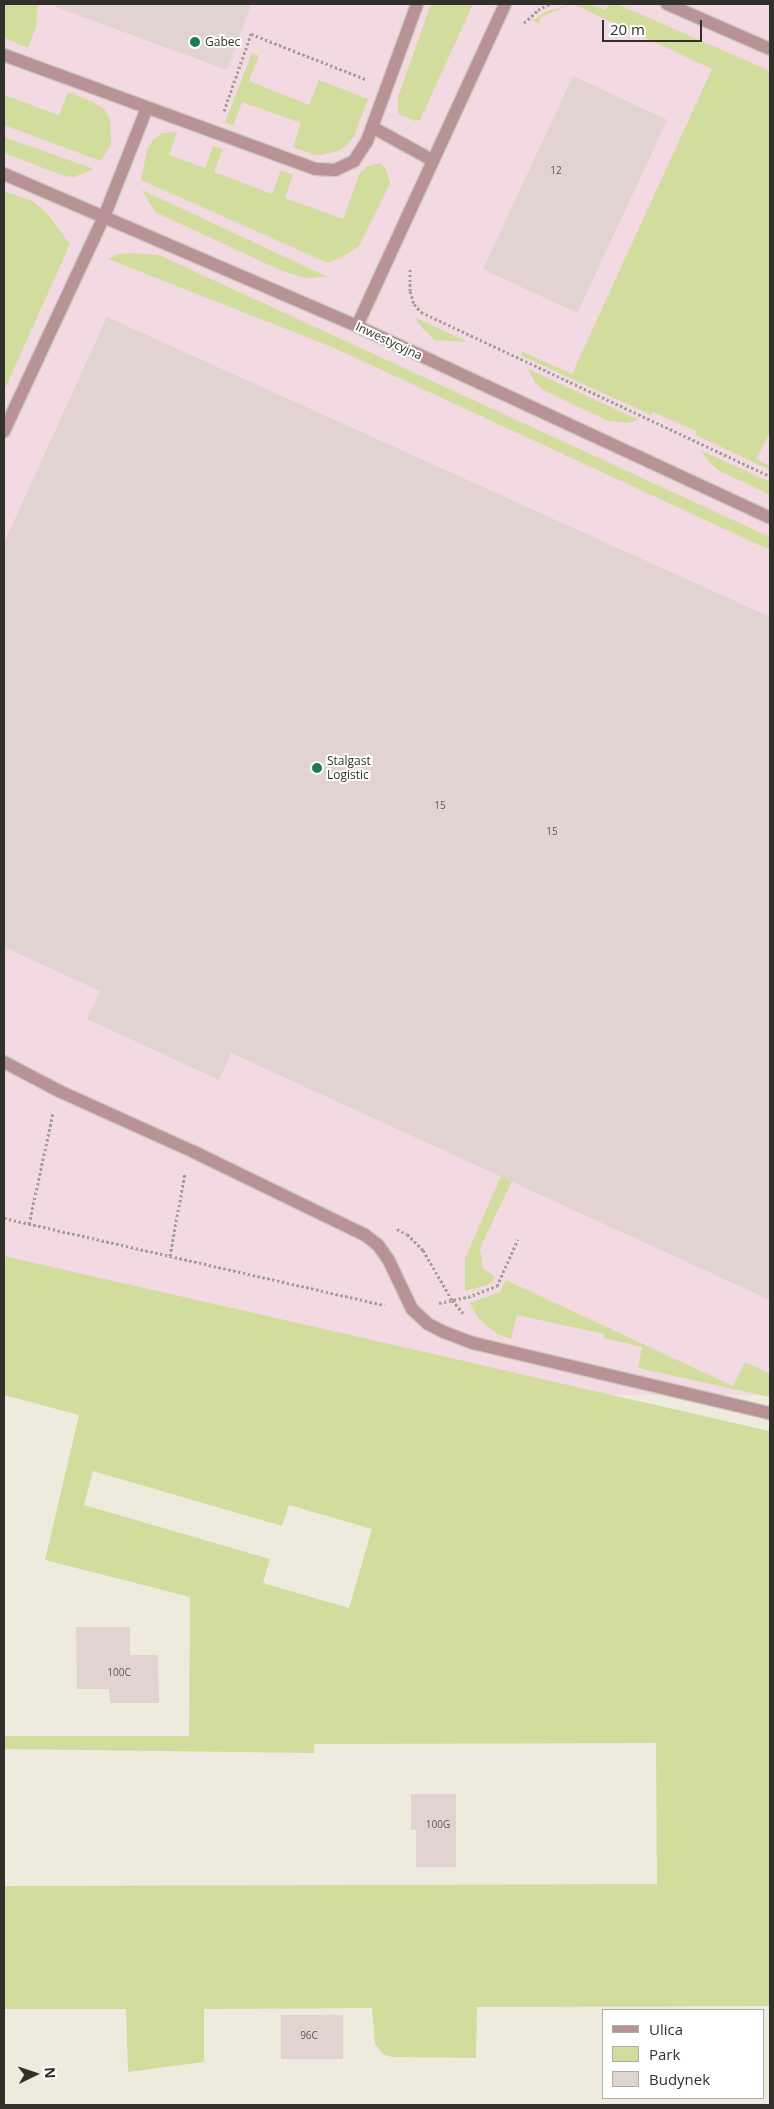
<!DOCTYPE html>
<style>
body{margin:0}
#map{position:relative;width:774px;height:2109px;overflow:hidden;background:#eeebde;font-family:"Open Sans",sans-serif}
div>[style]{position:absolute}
.industrial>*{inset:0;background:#f2d9e2;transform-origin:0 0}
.green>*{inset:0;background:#d2dd9d}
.building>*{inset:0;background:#e1d3cf;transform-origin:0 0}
.path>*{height:3px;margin-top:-1.5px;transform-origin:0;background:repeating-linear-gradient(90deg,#a2a096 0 2.5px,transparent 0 5px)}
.roads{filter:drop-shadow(1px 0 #ccc9be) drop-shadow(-1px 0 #ccc9be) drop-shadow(0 1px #ccc9be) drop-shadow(0 -1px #ccc9be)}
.lane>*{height:12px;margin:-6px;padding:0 6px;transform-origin:6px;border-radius:6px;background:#b89294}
.street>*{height:12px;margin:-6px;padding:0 6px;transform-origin:6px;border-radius:6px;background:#b89294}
.dots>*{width:14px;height:14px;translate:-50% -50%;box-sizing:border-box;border:2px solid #fff;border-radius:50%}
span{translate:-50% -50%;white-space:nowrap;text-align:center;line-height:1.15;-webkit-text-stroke:4px #fff;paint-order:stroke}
.number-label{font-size:10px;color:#5d5954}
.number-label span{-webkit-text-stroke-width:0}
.poi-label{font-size:12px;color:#31302b}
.left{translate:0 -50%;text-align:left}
.street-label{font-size:12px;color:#31302b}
.frame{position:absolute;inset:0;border:5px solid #31302b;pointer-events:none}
.legend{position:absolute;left:602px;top:2009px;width:162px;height:90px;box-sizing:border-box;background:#fff;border:1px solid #adacaa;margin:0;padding:6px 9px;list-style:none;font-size:15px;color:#31302b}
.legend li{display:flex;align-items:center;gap:10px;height:25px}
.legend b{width:25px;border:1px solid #adacaa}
.north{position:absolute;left:10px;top:2049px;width:50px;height:50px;-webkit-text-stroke:4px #fff;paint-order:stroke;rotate:86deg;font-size:14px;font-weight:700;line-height:20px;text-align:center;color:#31302b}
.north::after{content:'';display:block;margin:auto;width:18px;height:22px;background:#31302b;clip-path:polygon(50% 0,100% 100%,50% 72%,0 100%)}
.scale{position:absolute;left:602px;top:20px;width:100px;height:22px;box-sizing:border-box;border:2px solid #31302b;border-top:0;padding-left:6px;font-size:15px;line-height:18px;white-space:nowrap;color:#31302b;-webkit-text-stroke:4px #fff;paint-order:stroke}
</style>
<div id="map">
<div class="industrial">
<div style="left:4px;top:4px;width:766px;height:1391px"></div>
</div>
<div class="green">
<div style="clip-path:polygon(4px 4px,38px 4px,36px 27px,28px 48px,4px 38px)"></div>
<div style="clip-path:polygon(431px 4px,473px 4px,420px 120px,415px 121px,398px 114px,398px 97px)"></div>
<div style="clip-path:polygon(572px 4px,541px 17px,538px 24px,534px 20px,545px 12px)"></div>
<div style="clip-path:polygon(573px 4px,589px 4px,606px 10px,609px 4px,617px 4px,770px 71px,770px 432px,756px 459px,770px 466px,770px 470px,696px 435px,696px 431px,653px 412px,651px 415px,522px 356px,521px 351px,572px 374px,712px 69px)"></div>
<div style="clip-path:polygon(252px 53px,259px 56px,249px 81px,309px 105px,319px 80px,368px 99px,354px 136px,347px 145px,340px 150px,322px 155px,314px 155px,293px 147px,301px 123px,242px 102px,233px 126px,225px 122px)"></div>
<div style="clip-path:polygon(68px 92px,93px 102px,104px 109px,110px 120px,111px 144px,101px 161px,4px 125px,4px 95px,59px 115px)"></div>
<div style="clip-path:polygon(177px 132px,169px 155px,205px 168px,213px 146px,223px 149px,214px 172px,272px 194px,281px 170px,293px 175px,285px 198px,343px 219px,360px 173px,368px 166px,380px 163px,386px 169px,390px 183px,359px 246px,344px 256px,328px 263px,141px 180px,147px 150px,153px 140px,162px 133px)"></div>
<div style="clip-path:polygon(4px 137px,94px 169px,74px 177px,64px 176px,4px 153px)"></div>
<div style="clip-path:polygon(142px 190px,328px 277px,305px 278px,282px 271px,155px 212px)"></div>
<div style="clip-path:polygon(4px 191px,32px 201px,46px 212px,70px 244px,4px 391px)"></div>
<div style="clip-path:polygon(132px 253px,159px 255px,770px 537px,770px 550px,332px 347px,108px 259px,118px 254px)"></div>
<div style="clip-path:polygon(414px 317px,468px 342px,435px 340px,422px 328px)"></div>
<div style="clip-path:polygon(528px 369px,639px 420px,627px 423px,608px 421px,545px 391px,535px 383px)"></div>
<div style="clip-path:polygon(700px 450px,770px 482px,770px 495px,720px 471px,709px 462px)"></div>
<div style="clip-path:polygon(501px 1176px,512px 1181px,480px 1248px,483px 1269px,495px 1276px,492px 1282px,487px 1285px,465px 1291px,465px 1259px)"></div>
<div style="clip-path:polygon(evenodd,4px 1256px,770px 1431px,770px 2006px,477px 2007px,476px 2058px,392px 2057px,383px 2054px,375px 2044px,372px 2008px,204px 2009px,204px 2062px,128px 2072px,126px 2009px,4px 2009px,4px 1886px,657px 1884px,656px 1743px,314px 1744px,314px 1753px,4px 1749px,4px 1736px,189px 1736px,190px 1597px,45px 1560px,79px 1415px,4px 1395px,4px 1256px,93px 1471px,282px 1526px,289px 1505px,372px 1529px,349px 1608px,263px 1583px,270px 1559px,84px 1505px,93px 1471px)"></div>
<div style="clip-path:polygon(506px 1280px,733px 1386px,745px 1362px,770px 1374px,770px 1397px,638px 1368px,642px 1347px,604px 1338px,604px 1334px,517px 1315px,511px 1339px,497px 1334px,478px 1318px,470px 1303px,500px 1292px)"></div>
</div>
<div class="building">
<div style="clip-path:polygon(57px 4px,251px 4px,227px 70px,56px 7px)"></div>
<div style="left:573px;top:76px;width:104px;height:213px;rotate:25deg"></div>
<div style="clip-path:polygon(107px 317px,770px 617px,770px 1300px,231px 1053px,219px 1080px,87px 1019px,100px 991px,4px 947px,4px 543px)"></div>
<div style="clip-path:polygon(76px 1627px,130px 1627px,130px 1655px,158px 1655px,159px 1703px,110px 1703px,109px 1689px,77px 1689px)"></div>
<div style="clip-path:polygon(411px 1794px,456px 1794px,456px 1867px,416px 1867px,416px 1830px,411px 1830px)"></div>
<div style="left:281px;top:2015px;width:62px;height:44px"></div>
</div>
<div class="path">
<div style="left:524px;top:23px;width:19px;rotate:-43deg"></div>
<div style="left:538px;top:10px;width:13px;rotate:-29deg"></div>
<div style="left:224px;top:111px;width:82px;rotate:-70.7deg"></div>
<div style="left:251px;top:34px;width:123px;rotate:21.5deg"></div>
<div style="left:410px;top:269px;width:22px;rotate:90deg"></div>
<div style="left:410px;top:291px;width:14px;rotate:73deg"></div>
<div style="left:414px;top:304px;width:11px;rotate:49deg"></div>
<div style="left:421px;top:312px;width:386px;rotate:25.2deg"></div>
<div style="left:4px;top:1218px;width:390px;rotate:12.9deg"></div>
<div style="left:29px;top:1224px;width:114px;rotate:-77.8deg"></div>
<div style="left:397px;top:1229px;width:11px;rotate:27deg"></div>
<div style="left:407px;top:1234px;width:23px;rotate:45deg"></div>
<div style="left:423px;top:1250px;width:58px;rotate:59.9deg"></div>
<div style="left:452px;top:1300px;width:17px;rotate:50deg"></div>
<div style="left:170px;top:1256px;width:84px;rotate:-79.8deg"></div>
<div style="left:439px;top:1303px;width:30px;rotate:-12deg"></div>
<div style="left:468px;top:1297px;width:31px;rotate:-21deg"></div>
<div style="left:497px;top:1286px;width:51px;rotate:-65.9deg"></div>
</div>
<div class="roads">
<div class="lane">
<div style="left:667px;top:4px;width:112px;rotate:23.6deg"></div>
<div style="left:4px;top:55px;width:332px;rotate:20.1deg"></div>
<div style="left:316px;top:169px;width:19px;rotate:3deg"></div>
<div style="left:335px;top:170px;width:21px;rotate:-25deg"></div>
<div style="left:354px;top:161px;width:24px;rotate:-57deg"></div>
<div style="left:367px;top:141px;width:146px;rotate:-69.9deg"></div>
<div style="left:372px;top:127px;width:68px;rotate:28.8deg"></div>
<div style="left:357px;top:326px;width:354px;rotate:-65.3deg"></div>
<div style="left:4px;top:431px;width:236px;rotate:-65deg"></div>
<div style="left:104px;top:217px;width:117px;rotate:-68.5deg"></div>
<div style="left:4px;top:1062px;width:62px;rotate:27.8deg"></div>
<div style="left:59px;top:1091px;width:148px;rotate:24.3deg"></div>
<div style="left:194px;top:1152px;width:190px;rotate:25.9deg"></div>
<div style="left:365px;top:1235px;width:16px;rotate:38deg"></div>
<div style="left:378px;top:1245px;width:19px;rotate:55deg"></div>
<div style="left:389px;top:1261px;width:53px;rotate:64.4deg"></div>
<div style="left:412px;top:1309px;width:22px;rotate:43deg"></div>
<div style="left:428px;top:1324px;width:18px;rotate:27deg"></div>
<div style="left:444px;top:1332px;width:31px;rotate:21deg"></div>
<div style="left:473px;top:1343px;width:305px;rotate:13.3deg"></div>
</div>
<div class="street">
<div style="left:4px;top:174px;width:384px;rotate:23.3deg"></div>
<div style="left:357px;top:326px;width:455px;rotate:24.9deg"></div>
</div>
</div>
<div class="dots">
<div style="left:195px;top:42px;background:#1d7b52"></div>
<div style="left:317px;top:768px;background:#1d7b52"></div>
</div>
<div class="number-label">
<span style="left:556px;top:171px">12</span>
<span style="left:440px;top:806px">15</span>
<span style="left:552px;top:832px">15</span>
<span style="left:119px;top:1673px">100C</span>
<span style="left:438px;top:1825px">100G</span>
<span style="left:309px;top:2036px">96C</span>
</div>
<div class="poi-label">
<span class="left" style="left:205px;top:42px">Gabec</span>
<span class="left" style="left:327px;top:768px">Stalgast<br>Logistic</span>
</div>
<div class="street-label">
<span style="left:389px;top:341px;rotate:25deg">Inwestycyjna</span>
</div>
<div class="frame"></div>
<ul class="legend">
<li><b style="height:6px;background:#b89294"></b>Ulica</li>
<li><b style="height:14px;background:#d2dd9d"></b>Park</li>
<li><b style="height:14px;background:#e1d3cf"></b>Budynek</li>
</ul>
<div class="north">N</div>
<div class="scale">20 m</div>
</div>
